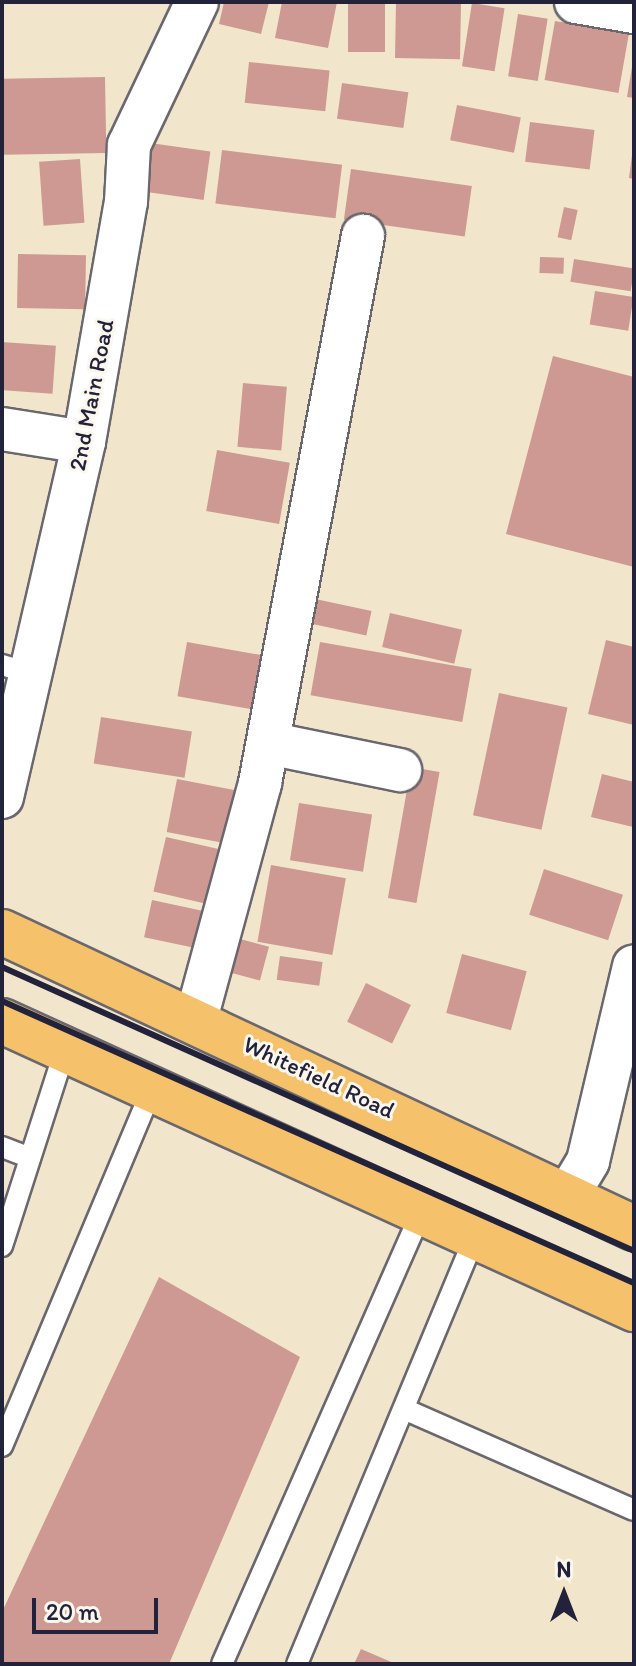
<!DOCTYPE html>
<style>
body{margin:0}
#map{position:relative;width:636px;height:1666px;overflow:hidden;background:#f1e6cc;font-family:Itim,sans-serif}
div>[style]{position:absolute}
.building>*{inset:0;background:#cd9992;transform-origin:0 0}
.roads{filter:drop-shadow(2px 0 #6a676e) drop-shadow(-2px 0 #6a676e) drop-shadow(0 2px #6a676e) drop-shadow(0 -2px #6a676e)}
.lane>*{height:20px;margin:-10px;padding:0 10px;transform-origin:10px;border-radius:10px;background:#fff}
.street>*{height:42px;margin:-21px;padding:0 21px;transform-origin:21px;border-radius:21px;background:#fff}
.primary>*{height:44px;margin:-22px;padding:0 22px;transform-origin:22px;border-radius:22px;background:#f5c16b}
.rail>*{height:6px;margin:-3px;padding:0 3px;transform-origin:3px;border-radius:3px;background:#22223b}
span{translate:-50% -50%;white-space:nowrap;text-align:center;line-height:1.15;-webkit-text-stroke:6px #fbf7ec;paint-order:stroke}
.street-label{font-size:24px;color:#22223b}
.frame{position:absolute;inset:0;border:4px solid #22223b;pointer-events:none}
.north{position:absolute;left:524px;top:1554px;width:80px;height:80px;-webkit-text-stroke:6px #fbf7ec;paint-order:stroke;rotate:0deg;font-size:22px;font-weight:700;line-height:32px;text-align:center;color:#22223b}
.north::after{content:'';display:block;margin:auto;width:28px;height:36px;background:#22223b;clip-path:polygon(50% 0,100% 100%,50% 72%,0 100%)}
.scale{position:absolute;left:32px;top:1598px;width:126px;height:36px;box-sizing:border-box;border:4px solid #22223b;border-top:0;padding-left:10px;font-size:24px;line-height:28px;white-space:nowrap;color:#22223b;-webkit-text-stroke:6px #fbf7ec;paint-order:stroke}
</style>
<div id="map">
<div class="building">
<div style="clip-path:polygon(224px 2px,269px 2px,261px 34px,219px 24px)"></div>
<div style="clip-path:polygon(282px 2px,337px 2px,328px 48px,275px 38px)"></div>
<div style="left:348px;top:2px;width:37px;height:50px"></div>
<div style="left:396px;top:2px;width:65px;height:56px;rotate:1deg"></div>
<div style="left:472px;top:3px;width:33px;height:64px;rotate:9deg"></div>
<div style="left:518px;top:14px;width:30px;height:63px;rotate:9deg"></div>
<div style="left:555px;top:21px;width:75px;height:60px;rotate:10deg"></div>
<div style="left:249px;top:62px;width:81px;height:41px;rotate:6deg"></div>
<div style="clip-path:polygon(632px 67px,634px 67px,634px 98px,627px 97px)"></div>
<div style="left:105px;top:77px;width:76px;height:103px;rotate:89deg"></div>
<div style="left:342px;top:83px;width:67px;height:36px;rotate:8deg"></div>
<div style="left:457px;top:105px;width:65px;height:36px;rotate:11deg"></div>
<div style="left:530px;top:122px;width:65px;height:40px;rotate:7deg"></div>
<div style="left:150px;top:143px;width:61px;height:49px;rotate:8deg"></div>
<div style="left:222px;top:150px;width:121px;height:54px;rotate:7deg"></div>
<div style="clip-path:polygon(632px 155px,634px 155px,634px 179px,629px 178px)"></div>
<div style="left:80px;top:159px;width:64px;height:41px;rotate:86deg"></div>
<div style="left:351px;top:169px;width:122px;height:51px;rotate:8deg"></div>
<div style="left:564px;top:207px;width:14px;height:31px;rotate:12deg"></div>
<div style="left:18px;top:254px;width:68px;height:54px;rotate:1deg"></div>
<div style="left:540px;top:257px;width:24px;height:16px;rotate:2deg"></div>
<div style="left:574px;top:259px;width:61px;height:23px;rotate:9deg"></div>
<div style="left:595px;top:291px;width:39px;height:34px;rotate:9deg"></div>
<div style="left:2px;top:342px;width:54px;height:48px;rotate:4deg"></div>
<div style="clip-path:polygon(553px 356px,634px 377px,634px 567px,506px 534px)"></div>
<div style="left:243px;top:383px;width:44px;height:64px;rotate:5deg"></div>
<div style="left:217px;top:450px;width:74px;height:62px;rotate:10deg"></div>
<div style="left:306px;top:597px;width:67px;height:25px;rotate:12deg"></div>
<div style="left:390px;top:613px;width:74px;height:35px;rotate:13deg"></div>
<div style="clip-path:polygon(606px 640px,634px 647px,634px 725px,588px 714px)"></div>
<div style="left:187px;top:642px;width:87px;height:55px;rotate:10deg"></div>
<div style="left:320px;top:642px;width:154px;height:54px;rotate:10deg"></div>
<div style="left:499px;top:693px;width:70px;height:125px;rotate:12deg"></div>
<div style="left:101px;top:717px;width:92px;height:47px;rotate:9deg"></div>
<div style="left:411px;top:767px;width:29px;height:133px;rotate:10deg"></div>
<div style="clip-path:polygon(602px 774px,634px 782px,633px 827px,591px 817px)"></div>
<div style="left:177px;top:779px;width:70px;height:54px;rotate:11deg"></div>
<div style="left:299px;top:803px;width:74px;height:58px;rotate:9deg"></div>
<div style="left:166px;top:837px;width:65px;height:56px;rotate:13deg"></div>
<div style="left:271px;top:865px;width:76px;height:78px;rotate:10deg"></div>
<div style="left:544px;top:869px;width:83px;height:48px;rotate:18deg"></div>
<div style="left:152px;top:900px;width:68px;height:38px;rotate:12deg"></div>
<div style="left:240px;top:939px;width:30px;height:35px;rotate:15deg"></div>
<div style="left:462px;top:954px;width:67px;height:61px;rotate:15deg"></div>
<div style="left:280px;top:956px;width:43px;height:24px;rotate:8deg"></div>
<div style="left:366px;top:983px;width:50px;height:43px;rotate:26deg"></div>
<div style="clip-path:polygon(159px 1277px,300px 1357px,169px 1664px,2px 1664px,2px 1612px)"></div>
<div style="clip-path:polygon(361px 1649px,396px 1664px,354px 1664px)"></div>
</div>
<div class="roads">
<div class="lane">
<div style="left:2px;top:665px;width:30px;rotate:17deg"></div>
<div style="left:2px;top:1147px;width:30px;rotate:21deg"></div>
<div style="left:2px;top:1246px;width:206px;rotate:-72.2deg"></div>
<div style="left:404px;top:1409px;width:251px;rotate:23.7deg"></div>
<div style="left:2px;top:1446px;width:387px;rotate:-67.2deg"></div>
<div style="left:222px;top:1664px;width:495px;rotate:-66.2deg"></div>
<div style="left:297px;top:1664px;width:466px;rotate:-67.4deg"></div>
</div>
<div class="street">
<div style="left:576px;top:2px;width:59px;rotate:9.8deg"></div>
<div style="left:2px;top:429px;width:83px;rotate:9deg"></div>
<div style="left:268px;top:743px;width:135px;rotate:11.6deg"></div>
<div style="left:2px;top:797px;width:364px;rotate:-77deg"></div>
<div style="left:84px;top:442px;width:244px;rotate:-80.1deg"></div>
<div style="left:126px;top:202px;width:57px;rotate:-87deg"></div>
<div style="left:129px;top:145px;width:158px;rotate:-64.6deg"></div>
<div style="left:196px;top:1019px;width:245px;rotate:-74.8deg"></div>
<div style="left:260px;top:783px;width:557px;rotate:-79.34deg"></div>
<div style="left:569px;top:1193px;width:37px;rotate:-59deg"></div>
<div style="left:588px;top:1161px;width:200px;rotate:-76.7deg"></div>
</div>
<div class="primary">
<div style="left:2px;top:932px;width:698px;rotate:25.1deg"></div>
<div style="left:2px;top:1021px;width:695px;rotate:24.5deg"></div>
</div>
</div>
<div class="rail">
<div style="left:2px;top:967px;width:693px;rotate:24.2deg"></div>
<div style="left:2px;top:1001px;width:692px;rotate:24.05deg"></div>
</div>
<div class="street-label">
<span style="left:91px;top:395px;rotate:-79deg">2nd Main Road</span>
<span style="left:319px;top:1077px;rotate:25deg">Whitefield Road</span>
</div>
<div class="frame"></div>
<div class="north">N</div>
<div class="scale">20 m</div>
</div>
